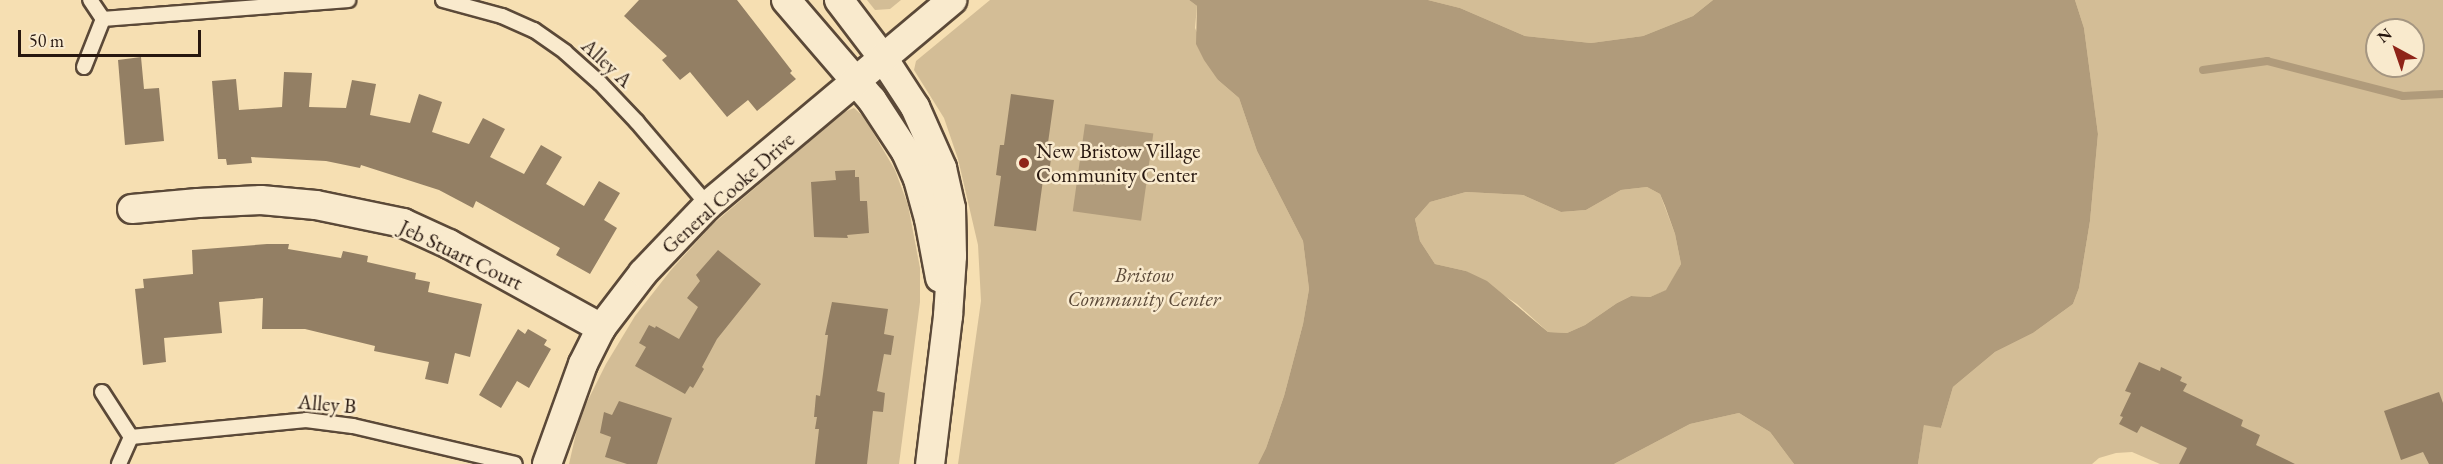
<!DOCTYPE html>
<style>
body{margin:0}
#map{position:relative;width:2443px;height:464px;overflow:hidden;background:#f6dfb2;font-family:"EB Garamond",serif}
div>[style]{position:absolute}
.green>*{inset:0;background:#d3bd96}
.water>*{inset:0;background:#b09b7b;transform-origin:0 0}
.stream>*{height:8px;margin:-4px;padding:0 4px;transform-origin:4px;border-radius:4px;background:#b09b7b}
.building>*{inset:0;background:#937f64}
.roads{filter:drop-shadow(2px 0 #5b4938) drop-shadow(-2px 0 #5b4938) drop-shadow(0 2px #5b4938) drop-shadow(0 -2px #5b4938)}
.lane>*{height:14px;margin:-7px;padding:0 7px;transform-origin:7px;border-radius:7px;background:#f9eacd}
.street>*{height:28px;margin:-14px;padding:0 14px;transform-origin:14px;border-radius:14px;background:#f9eacd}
.dots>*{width:16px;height:16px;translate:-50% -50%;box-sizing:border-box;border:3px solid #f9eacd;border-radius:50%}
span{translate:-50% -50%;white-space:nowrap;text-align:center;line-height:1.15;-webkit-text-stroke:5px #f9eacd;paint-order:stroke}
.street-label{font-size:21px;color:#27170f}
.poi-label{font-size:21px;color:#27170f}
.left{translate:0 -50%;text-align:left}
.park-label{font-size:21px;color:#5b4938;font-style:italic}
.north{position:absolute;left:2365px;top:18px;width:60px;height:60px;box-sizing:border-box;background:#f9eacd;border:2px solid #a59681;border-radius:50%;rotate:320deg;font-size:16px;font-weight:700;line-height:24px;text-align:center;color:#27170f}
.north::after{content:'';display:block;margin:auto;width:21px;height:27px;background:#8f2418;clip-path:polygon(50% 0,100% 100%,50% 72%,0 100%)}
.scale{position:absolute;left:18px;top:30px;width:183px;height:27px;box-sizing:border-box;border:3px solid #27170f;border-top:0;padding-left:8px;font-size:18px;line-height:21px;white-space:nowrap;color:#27170f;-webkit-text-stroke:4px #f9eacd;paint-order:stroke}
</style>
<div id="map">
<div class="green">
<div style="clip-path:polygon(867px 0,901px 0,890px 9px,875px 10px)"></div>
<div style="clip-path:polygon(990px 0,1189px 0,1197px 6px,1195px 28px,1218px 80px,1239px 98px,1257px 151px,1303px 241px,1309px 289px,1303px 324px,1284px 396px,1266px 448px,1258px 464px,958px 464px,981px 301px,978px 245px,958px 159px,944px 118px,914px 70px,916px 61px)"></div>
<div style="clip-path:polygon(1428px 0,1713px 0,1693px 16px,1643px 36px,1591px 43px,1525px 36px,1460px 8px)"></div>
<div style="clip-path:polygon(evenodd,2075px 0,2443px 0,2443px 464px,2160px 464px,2132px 452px,2116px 453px,2099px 458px,2092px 464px,1918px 464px,1924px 424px,1941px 428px,1953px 387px,1995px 352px,2033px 333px,2073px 304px,2079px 288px,2090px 221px,2098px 134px,2084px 28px,2075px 0,2377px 30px,2413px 30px,2413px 66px,2377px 66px,2377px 30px)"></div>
<div style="clip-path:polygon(854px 108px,864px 117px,895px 170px,908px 205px,920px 268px,920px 302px,899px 464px,569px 464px,580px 416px,606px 364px,635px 316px,671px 270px,712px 225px,842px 113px)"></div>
<div style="clip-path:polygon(1647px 187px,1660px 194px,1675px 234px,1681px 264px,1667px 290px,1650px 297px,1631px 296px,1617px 303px,1585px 325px,1567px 333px,1548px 332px,1517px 304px,1466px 271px,1435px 264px,1420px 241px,1415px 219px,1430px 202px,1466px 192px,1523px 195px,1561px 212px,1586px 210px,1621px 190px)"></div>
<div style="clip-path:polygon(1739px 413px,1770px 432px,1794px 464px,1614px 464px,1690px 424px)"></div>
</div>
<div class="water">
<div style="clip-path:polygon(evenodd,1189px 0,1428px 0,1460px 8px,1525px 36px,1591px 43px,1643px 36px,1693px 16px,1713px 0,2075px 0,2084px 28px,2098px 134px,2090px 221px,2079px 288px,2073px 304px,2033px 333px,1995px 352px,1953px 387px,1941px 428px,1924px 425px,1918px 464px,1794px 464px,1770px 432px,1739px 413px,1690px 424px,1614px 464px,1258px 464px,1266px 448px,1284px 396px,1303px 324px,1309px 289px,1303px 241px,1257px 151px,1239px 98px,1218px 80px,1204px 60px,1196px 44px,1197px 6px,1189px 0,1647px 187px,1660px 194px,1665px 206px,1675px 234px,1681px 264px,1666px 290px,1650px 297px,1631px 296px,1617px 303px,1585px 325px,1567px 333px,1548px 332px,1487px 281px,1466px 271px,1435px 264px,1420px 241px,1415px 219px,1430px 202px,1466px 192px,1523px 195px,1561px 212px,1586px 210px,1621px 190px,1647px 187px)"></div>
<div style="left:1085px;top:124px;width:69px;height:88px;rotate:8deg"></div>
</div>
<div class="stream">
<div style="left:2203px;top:70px;width:65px;rotate:-8deg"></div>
<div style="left:2267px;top:61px;width:140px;rotate:14.4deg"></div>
<div style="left:2403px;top:96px;width:40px;rotate:-2.9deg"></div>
</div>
<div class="building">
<div style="clip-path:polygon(639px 0,737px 0,792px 71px,790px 73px,796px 79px,757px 111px,748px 100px,727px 117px,690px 72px,680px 80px,662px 60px,667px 56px,624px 16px)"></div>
<div style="clip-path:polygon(141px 57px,144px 89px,159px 88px,164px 141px,125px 145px,118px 60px)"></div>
<div style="clip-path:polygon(284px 72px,312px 73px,309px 107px,346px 108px,352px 80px,376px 84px,370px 115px,410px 123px,419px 94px,442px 102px,432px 132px,469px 144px,483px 118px,505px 129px,490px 157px,524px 174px,541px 145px,562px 157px,546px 184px,584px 206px,599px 181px,620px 193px,604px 220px,617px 228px,590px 274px,556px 255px,560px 248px,476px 201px,473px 208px,439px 190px,361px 165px,360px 168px,326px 161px,251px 157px,252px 163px,227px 165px,226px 159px,218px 159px,212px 81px,236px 79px,239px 110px,282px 107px)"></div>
<div style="clip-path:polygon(1011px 94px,1054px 100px,1047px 150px,1052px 151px,1048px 181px,1043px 180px,1036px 231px,994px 226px,1001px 176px,996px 175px,1000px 145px,1004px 145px)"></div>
<div style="clip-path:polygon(855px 170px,855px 177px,859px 177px,860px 201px,867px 201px,869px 233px,847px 235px,848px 238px,814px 237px,811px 182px,836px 180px,835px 171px)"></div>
<div style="clip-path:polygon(267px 244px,289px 244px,288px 249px,341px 258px,343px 251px,368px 256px,367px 262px,416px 273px,415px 279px,430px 282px,428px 292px,482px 304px,470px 357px,455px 353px,448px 384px,425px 379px,429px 362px,374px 351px,375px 346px,305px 329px,262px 329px,263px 298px,219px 302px,222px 333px,164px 338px,166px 362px,143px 365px,135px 289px,144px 288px,143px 279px,193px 274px,192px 250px)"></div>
<div style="clip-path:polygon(718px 250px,761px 284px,717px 339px,702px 367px,704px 369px,693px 388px,690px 386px,685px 394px,635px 366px,646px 347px,639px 343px,649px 325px,655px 328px,656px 326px,679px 339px,698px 307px,687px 298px,700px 281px,696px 275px)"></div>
<div style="clip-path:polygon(832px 302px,888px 309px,884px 334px,894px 336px,891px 355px,884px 354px,877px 391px,885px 393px,883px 412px,873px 411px,867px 464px,815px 464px,819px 429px,815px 429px,817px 417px,814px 417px,816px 395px,820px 396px,823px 374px,828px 335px,825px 335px)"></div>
<div style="clip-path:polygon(518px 329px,525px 334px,528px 329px,547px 340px,544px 345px,551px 349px,529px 388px,517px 381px,501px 408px,479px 395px)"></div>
<div style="clip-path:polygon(2139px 362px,2160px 371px,2161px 367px,2182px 377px,2180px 381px,2187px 384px,2183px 391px,2243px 420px,2241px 426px,2260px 435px,2256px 445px,2295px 464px,2179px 464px,2187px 448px,2141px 426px,2137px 433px,2119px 424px,2123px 417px,2120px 416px,2131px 393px,2125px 391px)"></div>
<div style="clip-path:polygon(2439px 392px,2443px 403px,2443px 464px,2429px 464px,2423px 452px,2401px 460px,2384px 411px)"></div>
<div style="clip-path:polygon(619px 401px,672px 418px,657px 464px,627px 464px,605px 457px,611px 437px,600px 433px,604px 412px,612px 415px)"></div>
</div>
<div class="roads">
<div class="lane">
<div style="left:443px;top:0;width:61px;rotate:15.2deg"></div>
<div style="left:502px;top:16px;width:35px;rotate:24deg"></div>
<div style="left:534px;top:30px;width:38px;rotate:35deg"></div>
<div style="left:565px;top:52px;width:47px;rotate:41.5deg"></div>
<div style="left:600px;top:83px;width:54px;rotate:46.5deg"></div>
<div style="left:637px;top:122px;width:109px;rotate:49.5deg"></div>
<div style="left:103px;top:19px;width:246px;rotate:-4.4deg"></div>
<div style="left:84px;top:67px;width:52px;rotate:-68.4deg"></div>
<div style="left:103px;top:19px;width:23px;rotate:-124deg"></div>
<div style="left:102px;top:392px;width:54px;rotate:57.2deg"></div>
<div style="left:131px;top:437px;width:30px;rotate:114deg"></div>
<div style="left:131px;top:437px;width:176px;rotate:-5.5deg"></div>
<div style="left:306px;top:420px;width:47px;rotate:7.3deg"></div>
<div style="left:353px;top:426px;width:166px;rotate:13.2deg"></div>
</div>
<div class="street">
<div style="left:786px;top:0;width:132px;rotate:49.3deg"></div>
<div style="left:872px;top:100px;width:62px;rotate:56.8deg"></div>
<div style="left:906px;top:152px;width:30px;rotate:66deg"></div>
<div style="left:918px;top:179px;width:41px;rotate:74.6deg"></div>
<div style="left:929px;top:219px;width:60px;rotate:79.4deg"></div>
<div style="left:839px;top:0;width:73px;rotate:52.8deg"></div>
<div style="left:883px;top:58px;width:59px;rotate:56.9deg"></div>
<div style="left:915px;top:107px;width:67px;rotate:66.1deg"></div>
<div style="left:942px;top:168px;width:41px;rotate:77.3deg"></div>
<div style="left:951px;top:208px;width:48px;rotate:88.8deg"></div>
<div style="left:952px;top:256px;width:60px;rotate:93.8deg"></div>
<div style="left:948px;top:316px;width:149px;rotate:96.9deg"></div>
<div style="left:132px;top:209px;width:66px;rotate:-5.2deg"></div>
<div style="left:198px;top:203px;width:63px;rotate:-2.7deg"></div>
<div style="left:261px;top:200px;width:55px;rotate:5.2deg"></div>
<div style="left:316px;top:205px;width:89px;rotate:11.7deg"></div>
<div style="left:403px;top:223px;width:51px;rotate:24.5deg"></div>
<div style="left:449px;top:244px;width:174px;rotate:28.9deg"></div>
<div style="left:547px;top:464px;width:106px;rotate:-70.2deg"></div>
<div style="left:583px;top:364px;width:40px;rotate:-63.4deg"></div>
<div style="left:601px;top:328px;width:69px;rotate:-52.6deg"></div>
<div style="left:643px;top:273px;width:94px;rotate:-46.3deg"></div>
<div style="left:708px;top:205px;width:319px;rotate:-40deg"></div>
</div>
</div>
<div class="dots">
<div style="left:1024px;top:163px;background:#8f2418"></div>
</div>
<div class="street-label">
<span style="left:607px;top:63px;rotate:43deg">Alley A</span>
<span style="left:728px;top:193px;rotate:-42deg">General Cooke Drive</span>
<span style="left:461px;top:255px;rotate:26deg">Jeb Stuart Court</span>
<span style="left:327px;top:404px;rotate:5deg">Alley B</span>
</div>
<div class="poi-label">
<span class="left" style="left:1036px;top:163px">New Bristow Village<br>Community Center</span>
</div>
<div class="park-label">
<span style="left:1144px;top:287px">Bristow<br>Community Center</span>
</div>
<div class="north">N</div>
<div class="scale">50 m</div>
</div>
